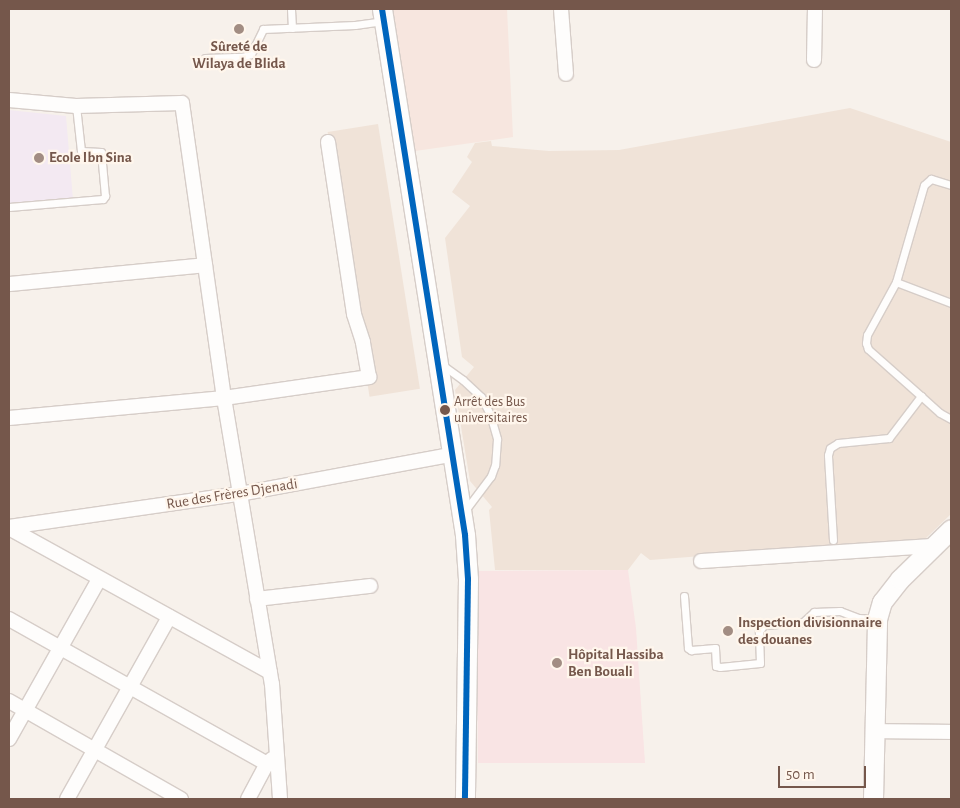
<!DOCTYPE html>
<meta charset="utf-8">
<style>
body{margin:0}
#map{position:relative;width:960px;height:808px;overflow:hidden;background:#f7f1eb;font-family:"Alegreya Sans",sans-serif}
div>[style]{position:absolute}
.residential>*{inset:0;background:#f0e3d8;transform-origin:0 0}
.commercial>*{inset:0;background:#f7e6df}
.education>*{inset:0;background:#f3e9f2}
.medical>*{inset:0;background:#f9e4e4}
.roads{filter:drop-shadow(1px 0 #d6cdc8) drop-shadow(-1px 0 #d6cdc8) drop-shadow(0 1px #d6cdc8) drop-shadow(0 -1px #d6cdc8)}
.lane>*{height:7px;margin:-3.5px;padding:0 3.5px;transform-origin:3.5px;border-radius:3.5px;background:#fefdfc}
.street>*{height:14px;margin:-7px;padding:0 7px;transform-origin:7px;border-radius:7px;background:#fefdfc}
.secondary>*{height:19px;margin:-9.5px;padding:0 9.5px;transform-origin:9.5px;border-radius:9.5px;background:#fefdfc}
.bus-1>*{height:6px;margin:-3px;padding:0 3px;transform-origin:3px;border-radius:3px;background:#0065bd}
.dots>*{width:14px;height:14px;translate:-50% -50%;box-sizing:border-box;border:2px solid #fff6ec;border-radius:50%}
span{translate:-50% -50%;white-space:nowrap;text-align:center;line-height:1.15;-webkit-text-stroke:4.5px #fff6ec;paint-order:stroke}
.bus-label{font-size:14px;color:#75574b}
.left{translate:0 -50%;text-align:left}
.poi-label{font-size:15px;color:#75574b;font-weight:700}
.street-label{font-size:15px;color:#75574b}
.frame{position:absolute;inset:0;border:10px solid #75574b;pointer-events:none}
.scale{position:absolute;left:778px;top:766px;width:88px;height:22px;box-sizing:border-box;border:2px solid #75574b;border-top:0;padding-left:6px;font-size:15px;line-height:18px;white-space:nowrap;color:#75574b;-webkit-text-stroke:4px #fff6ec;paint-order:stroke}
</style>
<div id="map">
<div class="residential">
<div style="clip-path:polygon(850px 108px,951px 142px,951px 514px,925px 539px,650px 560px,641px 553px,628px 570px,495px 570px,489px 510px,492px 507px,470px 481px,455px 390px,474px 367px,462px 357px,445px 238px,470px 206px,452px 192px,472px 162px,467px 157px,475px 143px,491px 141px,492px 146px,549px 151px,619px 150px)"></div>
<div style="left:378px;top:124px;width:268px;height:51px;rotate:81deg"></div>
</div>
<div class="commercial">
<div style="clip-path:polygon(393px 9px,507px 9px,513px 137px,415px 151px)"></div>
</div>
<div class="education">
<div style="clip-path:polygon(9px 110px,66px 116px,73px 200px,9px 205px)"></div>
</div>
<div class="medical">
<div style="clip-path:polygon(628px 570px,636px 628px,645px 763px,478px 763px,476px 571px)"></div>
</div>
<div class="roads">
<div class="lane">
<div style="left:291px;top:9px;width:19px;rotate:87deg"></div>
<div style="left:205px;top:58px;width:37px;rotate:-2deg"></div>
<div style="left:242px;top:57px;width:9px;rotate:-18deg"></div>
<div style="left:251px;top:54px;width:28px;rotate:-64deg"></div>
<div style="left:263px;top:29px;width:92px;rotate:-2.5deg"></div>
<div style="left:355px;top:25px;width:28px;rotate:-8deg"></div>
<div style="left:951px;top:185px;width:21px;rotate:-163deg"></div>
<div style="left:931px;top:179px;width:9px;rotate:139deg"></div>
<div style="left:924px;top:185px;width:101px;rotate:106.1deg"></div>
<div style="left:896px;top:282px;width:60px;rotate:118.7deg"></div>
<div style="left:867px;top:335px;width:8px;rotate:97deg"></div>
<div style="left:866px;top:343px;width:6px;rotate:72deg"></div>
<div style="left:868px;top:349px;width:71px;rotate:41.6deg"></div>
<div style="left:921px;top:396px;width:25px;rotate:42deg"></div>
<div style="left:940px;top:413px;width:13px;rotate:29deg"></div>
<div style="left:9px;top:207px;width:94px;rotate:-4.9deg"></div>
<div style="left:103px;top:199px;width:4px;rotate:-56deg"></div>
<div style="left:105px;top:196px;width:44px;rotate:-95.2deg"></div>
<div style="left:101px;top:152px;width:20px;rotate:-177deg"></div>
<div style="left:81px;top:151px;width:45px;rotate:-96.3deg"></div>
<div style="left:896px;top:282px;width:59px;rotate:20.9deg"></div>
<div style="left:441px;top:364px;width:27px;rotate:36deg"></div>
<div style="left:463px;top:380px;width:25px;rotate:43deg"></div>
<div style="left:481px;top:397px;width:19px;rotate:62deg"></div>
<div style="left:490px;top:414px;width:26px;rotate:74deg"></div>
<div style="left:497px;top:439px;width:26px;rotate:94deg"></div>
<div style="left:495px;top:465px;width:12px;rotate:110deg"></div>
<div style="left:491px;top:476px;width:45px;rotate:126.9deg"></div>
<div style="left:833px;top:540px;width:85px;rotate:-93.4deg"></div>
<div style="left:828px;top:455px;width:7px;rotate:-74deg"></div>
<div style="left:830px;top:448px;width:9px;rotate:-32deg"></div>
<div style="left:838px;top:443px;width:51px;rotate:-5.6deg"></div>
<div style="left:889px;top:438px;width:53px;rotate:-52.7deg"></div>
<div style="left:684px;top:596px;width:52px;rotate:85.6deg"></div>
<div style="left:688px;top:648px;width:4px;rotate:34deg"></div>
<div style="left:691px;top:650px;width:24px;rotate:-5deg"></div>
<div style="left:715px;top:648px;width:18px;rotate:87deg"></div>
<div style="left:716px;top:666px;width:4px;rotate:14deg"></div>
<div style="left:720px;top:667px;width:40px;rotate:-5.7deg"></div>
<div style="left:760px;top:663px;width:32px;rotate:-92deg"></div>
<div style="left:759px;top:631px;width:8px;rotate:-50deg"></div>
<div style="left:764px;top:625px;width:39px;rotate:-4deg"></div>
<div style="left:803px;top:622px;width:15px;rotate:-42deg"></div>
<div style="left:814px;top:612px;width:26px;rotate:-2deg"></div>
<div style="left:840px;top:611px;width:19px;rotate:21deg"></div>
<div style="left:858px;top:618px;width:18px;rotate:3deg"></div>
</div>
<div class="street">
<div style="left:561px;top:9px;width:65px;rotate:85.6deg"></div>
<div style="left:814px;top:60px;width:51px;rotate:-88.9deg"></div>
<div style="left:9px;top:100px;width:67px;rotate:5.1deg"></div>
<div style="left:76px;top:106px;width:106px;rotate:-1.6deg"></div>
<div style="left:182px;top:103px;width:298px;rotate:81.9deg"></div>
<div style="left:224px;top:398px;width:290px;rotate:80.5deg"></div>
<div style="left:272px;top:684px;width:115px;rotate:86deg"></div>
<div style="left:9px;top:284px;width:197px;rotate:-5.5deg"></div>
<div style="left:9px;top:418px;width:216px;rotate:-5.3deg"></div>
<div style="left:224px;top:398px;width:147px;rotate:-8.2deg"></div>
<div style="left:369px;top:377px;width:36px;rotate:-100deg"></div>
<div style="left:363px;top:342px;width:29px;rotate:-108deg"></div>
<div style="left:354px;top:314px;width:174px;rotate:-98.6deg"></div>
<div style="left:9px;top:527px;width:232px;rotate:-8.2deg"></div>
<div style="left:239px;top:494px;width:219px;rotate:-10.5deg"></div>
<div style="left:9px;top:528px;width:298px;rotate:28.9deg"></div>
<div style="left:701px;top:561px;width:232px;rotate:-3.7deg"></div>
<div style="left:257px;top:599px;width:114px;rotate:-6.6deg"></div>
<div style="left:9px;top:619px;width:296px;rotate:29.3deg"></div>
<div style="left:9px;top:701px;width:198px;rotate:29.7deg"></div>
<div style="left:874px;top:731px;width:77px;rotate:0.7deg"></div>
<div style="left:9px;top:739px;width:184px;rotate:-60.6deg"></div>
<div style="left:67px;top:799px;width:209px;rotate:-60.7deg"></div>
<div style="left:248px;top:799px;width:40px;rotate:-62deg"></div>
<div style="left:267px;top:764px;width:7px;rotate:-45deg"></div>
</div>
<div class="secondary">
<div style="left:382px;top:9px;width:533px;rotate:81.03deg"></div>
<div style="left:465px;top:535px;width:44px;rotate:86.1deg"></div>
<div style="left:468px;top:579px;width:220px;rotate:90.8deg"></div>
<div style="left:873px;top:799px;width:180px;rotate:-88.7deg"></div>
<div style="left:877px;top:619px;width:18px;rotate:-74deg"></div>
<div style="left:882px;top:602px;width:29px;rotate:-52deg"></div>
<div style="left:900px;top:579px;width:71px;rotate:-44.4deg"></div>
</div>
</div>
<div class="bus-1">
<div style="left:382px;top:9px;width:533px;rotate:81.03deg"></div>
<div style="left:465px;top:535px;width:44px;rotate:86.1deg"></div>
<div style="left:468px;top:579px;width:220px;rotate:90.8deg"></div>
</div>
<div class="dots">
<div style="left:239px;top:29px;background:#a28d83"></div>
<div style="left:39px;top:158px;background:#a28d83"></div>
<div style="left:445px;top:410px;background:#75574b"></div>
<div style="left:728px;top:631px;background:#a28d83"></div>
<div style="left:557px;top:663px;background:#a28d83"></div>
</div>
<div class="bus-label">
<span class="left" style="left:454px;top:410px">Arrêt des Bus<br>universitaires</span>
</div>
<div class="poi-label">
<span style="left:239px;top:55px">Sûreté de<br>Wilaya de Blida</span>
<span class="left" style="left:49px;top:158px">Ecole Ibn Sina</span>
<span class="left" style="left:738px;top:631px">Inspection divisionnaire<br>des douanes</span>
<span class="left" style="left:568px;top:663px">Hôpital Hassiba<br>Ben Bouali</span>
</div>
<div class="street-label">
<span style="left:232px;top:494px;rotate:-9deg">Rue des Frères Djenadi</span>
</div>
<div class="frame"></div>
<div class="scale">50 m</div>
</div>
